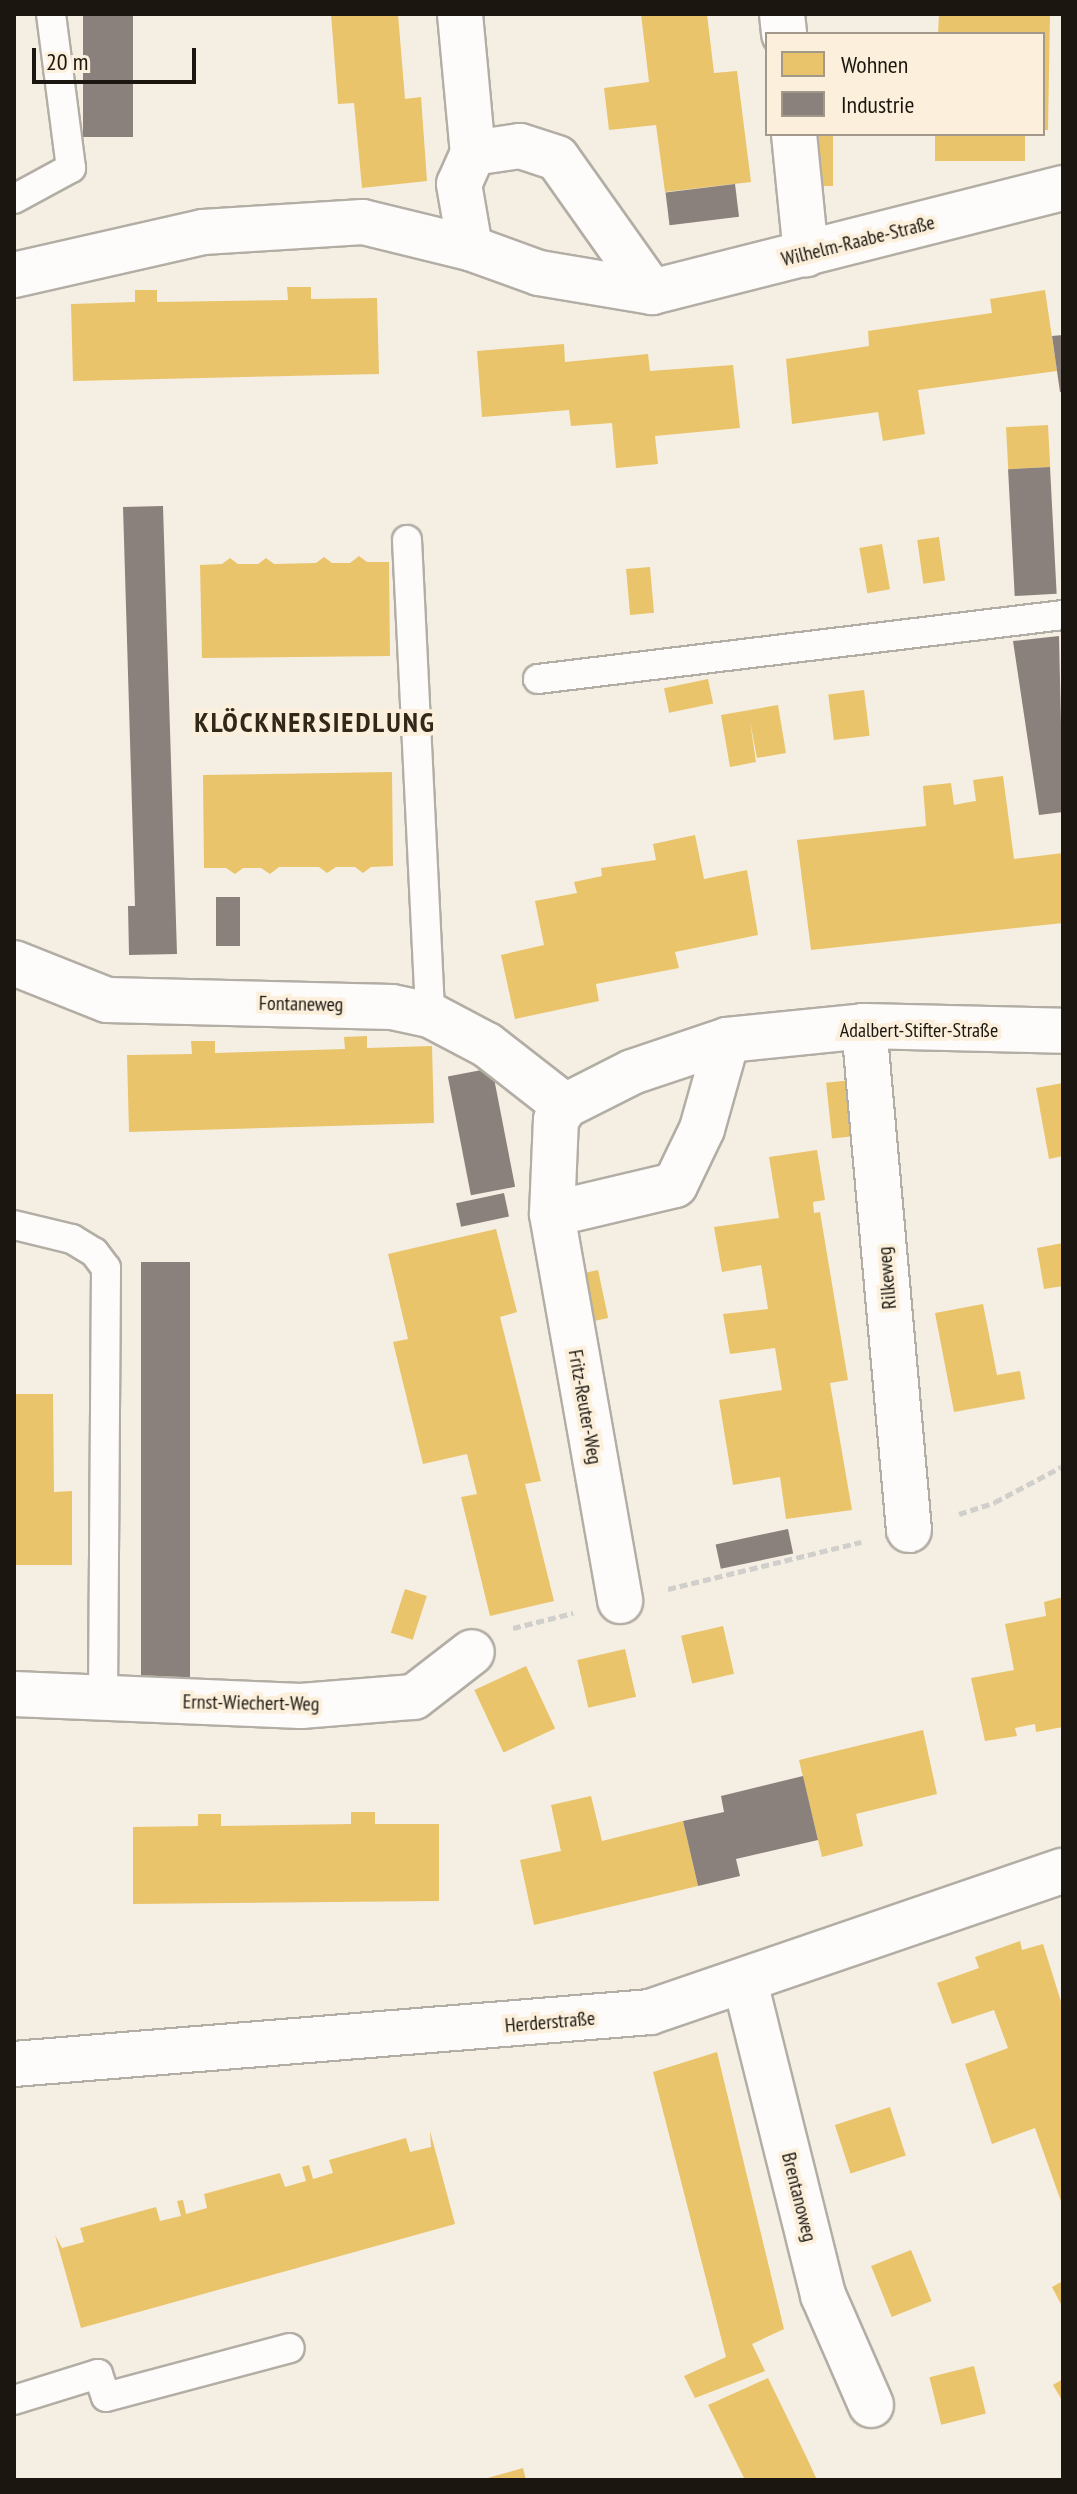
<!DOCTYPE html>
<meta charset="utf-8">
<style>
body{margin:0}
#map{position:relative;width:1077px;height:2494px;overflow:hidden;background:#f5eee3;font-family:"PT Sans Narrow",sans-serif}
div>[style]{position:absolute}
.homes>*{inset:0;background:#e9c46a;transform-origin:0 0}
.industry>*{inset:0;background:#8a817c;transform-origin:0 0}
.path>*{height:5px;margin-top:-2.5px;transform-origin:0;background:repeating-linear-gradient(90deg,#d0cfcc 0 8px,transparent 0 12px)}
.roads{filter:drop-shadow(2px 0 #b3aea5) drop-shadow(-2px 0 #b3aea5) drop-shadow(0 2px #b3aea5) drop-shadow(0 -2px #b3aea5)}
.lane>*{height:28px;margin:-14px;padding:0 14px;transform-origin:14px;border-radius:14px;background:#fefcfb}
.street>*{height:44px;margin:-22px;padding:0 22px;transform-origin:22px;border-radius:22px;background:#fefcfb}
span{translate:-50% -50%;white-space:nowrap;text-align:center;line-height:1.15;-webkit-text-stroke:8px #fcf0dc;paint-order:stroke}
.street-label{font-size:20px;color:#1b1710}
.district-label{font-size:28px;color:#312819;font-weight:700;letter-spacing:2px}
.frame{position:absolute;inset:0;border:16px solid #1b1710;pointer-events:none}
.legend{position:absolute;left:765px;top:32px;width:280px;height:104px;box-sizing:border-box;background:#fcf0dc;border:2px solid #a2998a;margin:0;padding:10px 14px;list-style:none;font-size:24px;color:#1b1710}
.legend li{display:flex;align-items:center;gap:16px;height:40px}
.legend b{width:40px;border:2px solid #a2998a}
.scale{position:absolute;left:32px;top:48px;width:164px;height:36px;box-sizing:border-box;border:4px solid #1b1710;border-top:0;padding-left:10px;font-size:24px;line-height:28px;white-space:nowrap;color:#1b1710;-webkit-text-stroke:6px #fcf0dc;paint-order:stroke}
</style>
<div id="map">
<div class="homes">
<div style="clip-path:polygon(331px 14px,398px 14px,405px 99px,421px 97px,427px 181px,362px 188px,354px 103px,338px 104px)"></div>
<div style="clip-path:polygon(641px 14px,707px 14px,714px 73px,737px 71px,751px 182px,665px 192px,656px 125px,609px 130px,604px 88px,649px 82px)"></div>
<div style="clip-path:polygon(939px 14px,1050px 14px,1048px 130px,1043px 130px,1043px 34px,938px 34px)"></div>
<div style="left:803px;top:134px;width:30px;height:52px"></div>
<div style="left:935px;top:134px;width:90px;height:27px"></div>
<div style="clip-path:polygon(287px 287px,311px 287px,311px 299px,377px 298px,379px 374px,73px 381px,71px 304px,135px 302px,135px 290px,157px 290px,157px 302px,288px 300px)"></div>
<div style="clip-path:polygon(1045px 290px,1057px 371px,918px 390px,925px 434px,883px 441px,878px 412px,792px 424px,786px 359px,869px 346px,868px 331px,992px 313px,990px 299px)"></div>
<div style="clip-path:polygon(564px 344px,565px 362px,648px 354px,650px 371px,733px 365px,740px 428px,655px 436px,658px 464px,616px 468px,612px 423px,571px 426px,569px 410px,482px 417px,477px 351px)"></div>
<div style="left:1048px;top:425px;width:42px;height:42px;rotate:87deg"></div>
<div style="left:939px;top:537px;width:44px;height:22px;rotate:82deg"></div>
<div style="left:882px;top:544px;width:46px;height:23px;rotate:80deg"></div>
<div style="clip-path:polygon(359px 556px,367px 562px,389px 562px,390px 656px,202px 658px,200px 565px,222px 564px,230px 558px,238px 564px,258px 564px,266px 558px,274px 564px,316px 563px,324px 557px,332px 563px,350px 563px)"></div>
<div style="left:650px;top:567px;width:46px;height:24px;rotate:85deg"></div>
<div style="left:708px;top:679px;width:25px;height:45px;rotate:78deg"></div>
<div style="left:864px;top:690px;width:46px;height:36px;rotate:83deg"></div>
<div style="clip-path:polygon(778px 705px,786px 753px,757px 758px,750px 721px,756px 762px,730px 767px,721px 715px)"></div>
<div style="clip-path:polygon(392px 772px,393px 866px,371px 867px,363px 873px,355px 867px,336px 867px,327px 873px,319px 867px,279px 867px,270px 874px,261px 868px,243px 868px,235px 874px,226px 868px,204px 868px,203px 775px)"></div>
<div style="clip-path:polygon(1003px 776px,1014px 859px,1063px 853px,1063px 923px,811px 950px,797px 840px,926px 826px,923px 786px,951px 783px,954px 805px,964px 803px,976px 801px,973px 780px)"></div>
<div style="clip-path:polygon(695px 835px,704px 879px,747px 870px,758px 935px,675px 952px,679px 968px,596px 984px,599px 1001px,515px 1019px,501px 955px,544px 945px,535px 901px,577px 893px,574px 882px,602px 876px,601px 868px,656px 860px,653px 844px)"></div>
<div style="clip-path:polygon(367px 1036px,367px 1048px,432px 1046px,434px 1123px,129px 1132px,127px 1055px,192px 1054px,191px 1041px,215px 1041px,215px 1053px,345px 1049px,344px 1037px)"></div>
<div style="left:852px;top:1080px;width:56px;height:26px;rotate:84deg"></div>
<div style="clip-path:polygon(1063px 1083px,1063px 1156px,1049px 1159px,1036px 1088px)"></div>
<div style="clip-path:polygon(817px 1150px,825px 1200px,813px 1202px,814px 1213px,820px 1212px,848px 1380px,830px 1383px,852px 1510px,786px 1519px,780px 1477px,733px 1485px,719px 1400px,782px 1390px,775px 1348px,730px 1354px,723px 1314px,768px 1309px,761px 1265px,722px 1272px,714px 1227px,779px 1218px,769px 1157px)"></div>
<div style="clip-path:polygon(496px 1229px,517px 1312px,500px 1317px,541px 1481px,525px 1484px,554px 1601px,490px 1616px,461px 1497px,477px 1494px,467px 1454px,423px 1464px,393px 1342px,408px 1339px,388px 1254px)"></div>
<div style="clip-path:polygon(1063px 1243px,1063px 1286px,1044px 1289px,1037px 1248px)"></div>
<div style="left:598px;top:1270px;width:49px;height:24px;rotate:78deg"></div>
<div style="clip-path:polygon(983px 1304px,997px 1375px,1020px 1371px,1025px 1399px,954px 1412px,935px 1313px)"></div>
<div style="clip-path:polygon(14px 1394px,53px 1394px,54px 1492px,72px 1491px,72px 1565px,14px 1565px)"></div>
<div style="left:405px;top:1589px;width:23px;height:46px;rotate:18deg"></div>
<div style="clip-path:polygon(1063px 1597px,1063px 1727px,1036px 1732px,1035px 1724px,1015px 1728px,1017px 1736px,985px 1741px,971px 1678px,1014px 1670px,1005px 1624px,1046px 1616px,1044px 1602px)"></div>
<div style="left:723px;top:1626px;width:49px;height:43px;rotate:77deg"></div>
<div style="left:625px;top:1649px;width:49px;height:49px;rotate:77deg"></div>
<div style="left:526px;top:1666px;width:69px;height:57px;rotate:65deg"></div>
<div style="clip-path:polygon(923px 1730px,937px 1794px,856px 1814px,863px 1846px,822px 1857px,799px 1760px)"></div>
<div style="clip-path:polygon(591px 1796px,602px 1841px,683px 1821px,698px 1886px,534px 1925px,520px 1860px,561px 1851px,551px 1805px)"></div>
<div style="clip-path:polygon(351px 1812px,375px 1812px,375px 1824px,439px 1824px,439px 1901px,133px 1904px,133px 1827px,198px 1826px,198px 1814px,221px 1814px,221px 1826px,351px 1824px)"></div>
<div style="clip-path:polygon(1020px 1941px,1022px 1950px,1043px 1944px,1063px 2008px,1063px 2207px,1035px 2128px,992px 2144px,965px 2064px,1008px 2048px,994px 2010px,952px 2024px,937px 1983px,979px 1968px,975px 1957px)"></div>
<div style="clip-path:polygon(717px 2052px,784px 2329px,752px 2344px,765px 2371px,695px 2398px,684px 2376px,726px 2357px,653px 2072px)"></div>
<div style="left:890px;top:2107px;width:51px;height:58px;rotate:72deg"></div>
<div style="clip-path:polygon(430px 2131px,455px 2224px,81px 2328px,55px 2235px,62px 2248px,84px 2242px,80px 2228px,156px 2207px,160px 2221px,181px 2216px,177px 2201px,183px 2200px,186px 2214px,207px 2208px,204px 2194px,280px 2173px,285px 2187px,306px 2181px,302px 2167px,309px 2165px,313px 2179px,333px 2173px,329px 2160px,406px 2138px,410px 2152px,431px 2147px)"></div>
<div style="left:911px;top:2250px;width:55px;height:43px;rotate:68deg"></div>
<div style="clip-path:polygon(1063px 2281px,1063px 2308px,1052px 2287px)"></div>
<div style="left:974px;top:2366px;width:49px;height:46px;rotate:76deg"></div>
<div style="clip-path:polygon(768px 2378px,805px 2454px,817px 2480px,745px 2480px,708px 2405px)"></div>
<div style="clip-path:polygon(1063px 2379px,1063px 2402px,1053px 2385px)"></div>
<div style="clip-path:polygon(523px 2468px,526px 2480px,484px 2480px,484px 2479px)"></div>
</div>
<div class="industry">
<div style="left:83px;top:14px;width:50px;height:123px"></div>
<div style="left:735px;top:184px;width:33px;height:70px;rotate:83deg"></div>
<div style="clip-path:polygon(1063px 335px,1063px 392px,1060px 392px,1052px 336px)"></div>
<div style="left:1050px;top:467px;width:127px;height:42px;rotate:87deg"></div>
<div style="clip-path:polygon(163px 506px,177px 954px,129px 955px,128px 906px,135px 906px,123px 507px)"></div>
<div style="clip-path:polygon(1059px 636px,1063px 812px,1039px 815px,1013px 641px)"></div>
<div style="left:216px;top:897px;width:24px;height:49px"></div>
<div style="left:492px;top:1068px;width:121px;height:45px;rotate:79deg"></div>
<div style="left:504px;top:1193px;width:24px;height:49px;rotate:78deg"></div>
<div style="left:141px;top:1262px;width:49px;height:419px"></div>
<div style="left:788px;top:1529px;width:25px;height:74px;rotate:78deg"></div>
<div style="clip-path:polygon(803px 1776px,818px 1840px,736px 1859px,740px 1876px,698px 1886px,683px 1821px,724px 1812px,721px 1796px)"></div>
</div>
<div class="path">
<div style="left:959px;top:1514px;width:38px;rotate:-18deg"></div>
<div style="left:995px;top:1502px;width:77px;rotate:-27.9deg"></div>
<div style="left:668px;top:1589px;width:199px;rotate:-13.7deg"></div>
<div style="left:513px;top:1628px;width:62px;rotate:-14deg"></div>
</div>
<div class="roads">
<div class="lane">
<div style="left:14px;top:199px;width:65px;rotate:-28.5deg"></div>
<div style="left:71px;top:168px;width:155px;rotate:-97.4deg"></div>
<div style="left:407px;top:540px;width:476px;rotate:87.2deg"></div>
<div style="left:538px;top:679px;width:529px;rotate:-6.95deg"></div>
<div style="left:14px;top:1225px;width:60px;rotate:13.6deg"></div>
<div style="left:72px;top:1239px;width:26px;rotate:31deg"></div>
<div style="left:94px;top:1252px;width:20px;rotate:53deg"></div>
<div style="left:106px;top:1268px;width:430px;rotate:90.4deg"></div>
<div style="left:14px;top:2400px;width:88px;rotate:-17.2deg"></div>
<div style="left:98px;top:2374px;width:24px;rotate:71deg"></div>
<div style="left:106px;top:2397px;width:190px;rotate:-14.9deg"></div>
</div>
<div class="street">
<div style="left:460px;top:14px;width:140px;rotate:84.7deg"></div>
<div style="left:782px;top:14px;width:20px;rotate:84deg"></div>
<div style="left:794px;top:134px;width:121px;rotate:84.3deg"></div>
<div style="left:14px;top:275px;width:194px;rotate:-12.8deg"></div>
<div style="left:203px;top:232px;width:160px;rotate:-3.6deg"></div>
<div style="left:363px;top:222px;width:110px;rotate:13.7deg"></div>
<div style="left:652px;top:292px;width:164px;rotate:-125.3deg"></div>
<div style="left:557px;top:158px;width:39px;rotate:-162deg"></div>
<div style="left:520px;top:146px;width:48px;rotate:171.5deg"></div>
<div style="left:473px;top:153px;width:34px;rotate:114deg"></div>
<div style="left:459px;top:184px;width:65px;rotate:80.2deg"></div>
<div style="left:470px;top:248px;width:73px;rotate:19.9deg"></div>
<div style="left:539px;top:273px;width:115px;rotate:9.5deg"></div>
<div style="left:652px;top:292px;width:424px;rotate:-14.2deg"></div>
<div style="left:14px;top:963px;width:100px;rotate:21.7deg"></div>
<div style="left:107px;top:1000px;width:285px;rotate:1.4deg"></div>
<div style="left:392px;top:1007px;width:39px;rotate:12deg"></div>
<div style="left:430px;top:1015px;width:64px;rotate:27.8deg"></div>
<div style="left:487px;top:1045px;width:99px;rotate:38deg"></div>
<div style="left:864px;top:1026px;width:506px;rotate:84.9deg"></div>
<div style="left:727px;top:1040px;width:92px;rotate:105.7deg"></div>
<div style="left:702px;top:1129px;width:62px;rotate:115.7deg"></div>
<div style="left:675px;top:1185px;width:126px;rotate:166.7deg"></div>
<div style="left:552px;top:1214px;width:94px;rotate:-87.6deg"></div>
<div style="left:556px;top:1120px;width:17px;rotate:-57deg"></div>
<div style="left:565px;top:1106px;width:75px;rotate:-26.9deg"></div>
<div style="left:632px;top:1072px;width:100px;rotate:-18.6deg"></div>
<div style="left:727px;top:1040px;width:138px;rotate:-5.8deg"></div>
<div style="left:864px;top:1026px;width:199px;rotate:1.4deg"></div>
<div style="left:552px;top:1214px;width:393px;rotate:80deg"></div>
<div style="left:14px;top:1694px;width:287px;rotate:2.4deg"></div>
<div style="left:301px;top:1706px;width:113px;rotate:-4.6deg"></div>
<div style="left:414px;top:1697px;width:73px;rotate:-37.8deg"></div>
<div style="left:745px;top:1982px;width:323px;rotate:76deg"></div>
<div style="left:823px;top:2295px;width:120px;rotate:66.4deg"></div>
<div style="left:14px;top:2064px;width:638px;rotate:-4.67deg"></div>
<div style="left:650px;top:2012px;width:436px;rotate:-18.9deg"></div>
</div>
</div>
<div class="street-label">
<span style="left:858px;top:241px;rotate:-14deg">Wilhelm-Raabe-Straße</span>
<span style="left:301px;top:1004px;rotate:1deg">Fontaneweg</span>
<span style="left:919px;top:1030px">Adalbert-Stifter-Straße</span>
<span style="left:887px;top:1278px;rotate:-95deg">Rilkeweg</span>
<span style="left:585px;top:1407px;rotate:80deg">Fritz-Reuter-Weg</span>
<span style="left:251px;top:1703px;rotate:1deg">Ernst-Wiechert-Weg</span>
<span style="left:550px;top:2022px;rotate:-5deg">Herderstraße</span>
<span style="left:799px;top:2197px;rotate:76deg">Brentanoweg</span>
</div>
<div class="district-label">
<span style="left:315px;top:722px">KLÖCKNERSIEDLUNG</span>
</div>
<div class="frame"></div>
<ul class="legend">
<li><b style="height:22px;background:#e9c46a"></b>Wohnen</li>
<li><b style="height:22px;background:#8a817c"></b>Industrie</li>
</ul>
<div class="scale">20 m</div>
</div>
